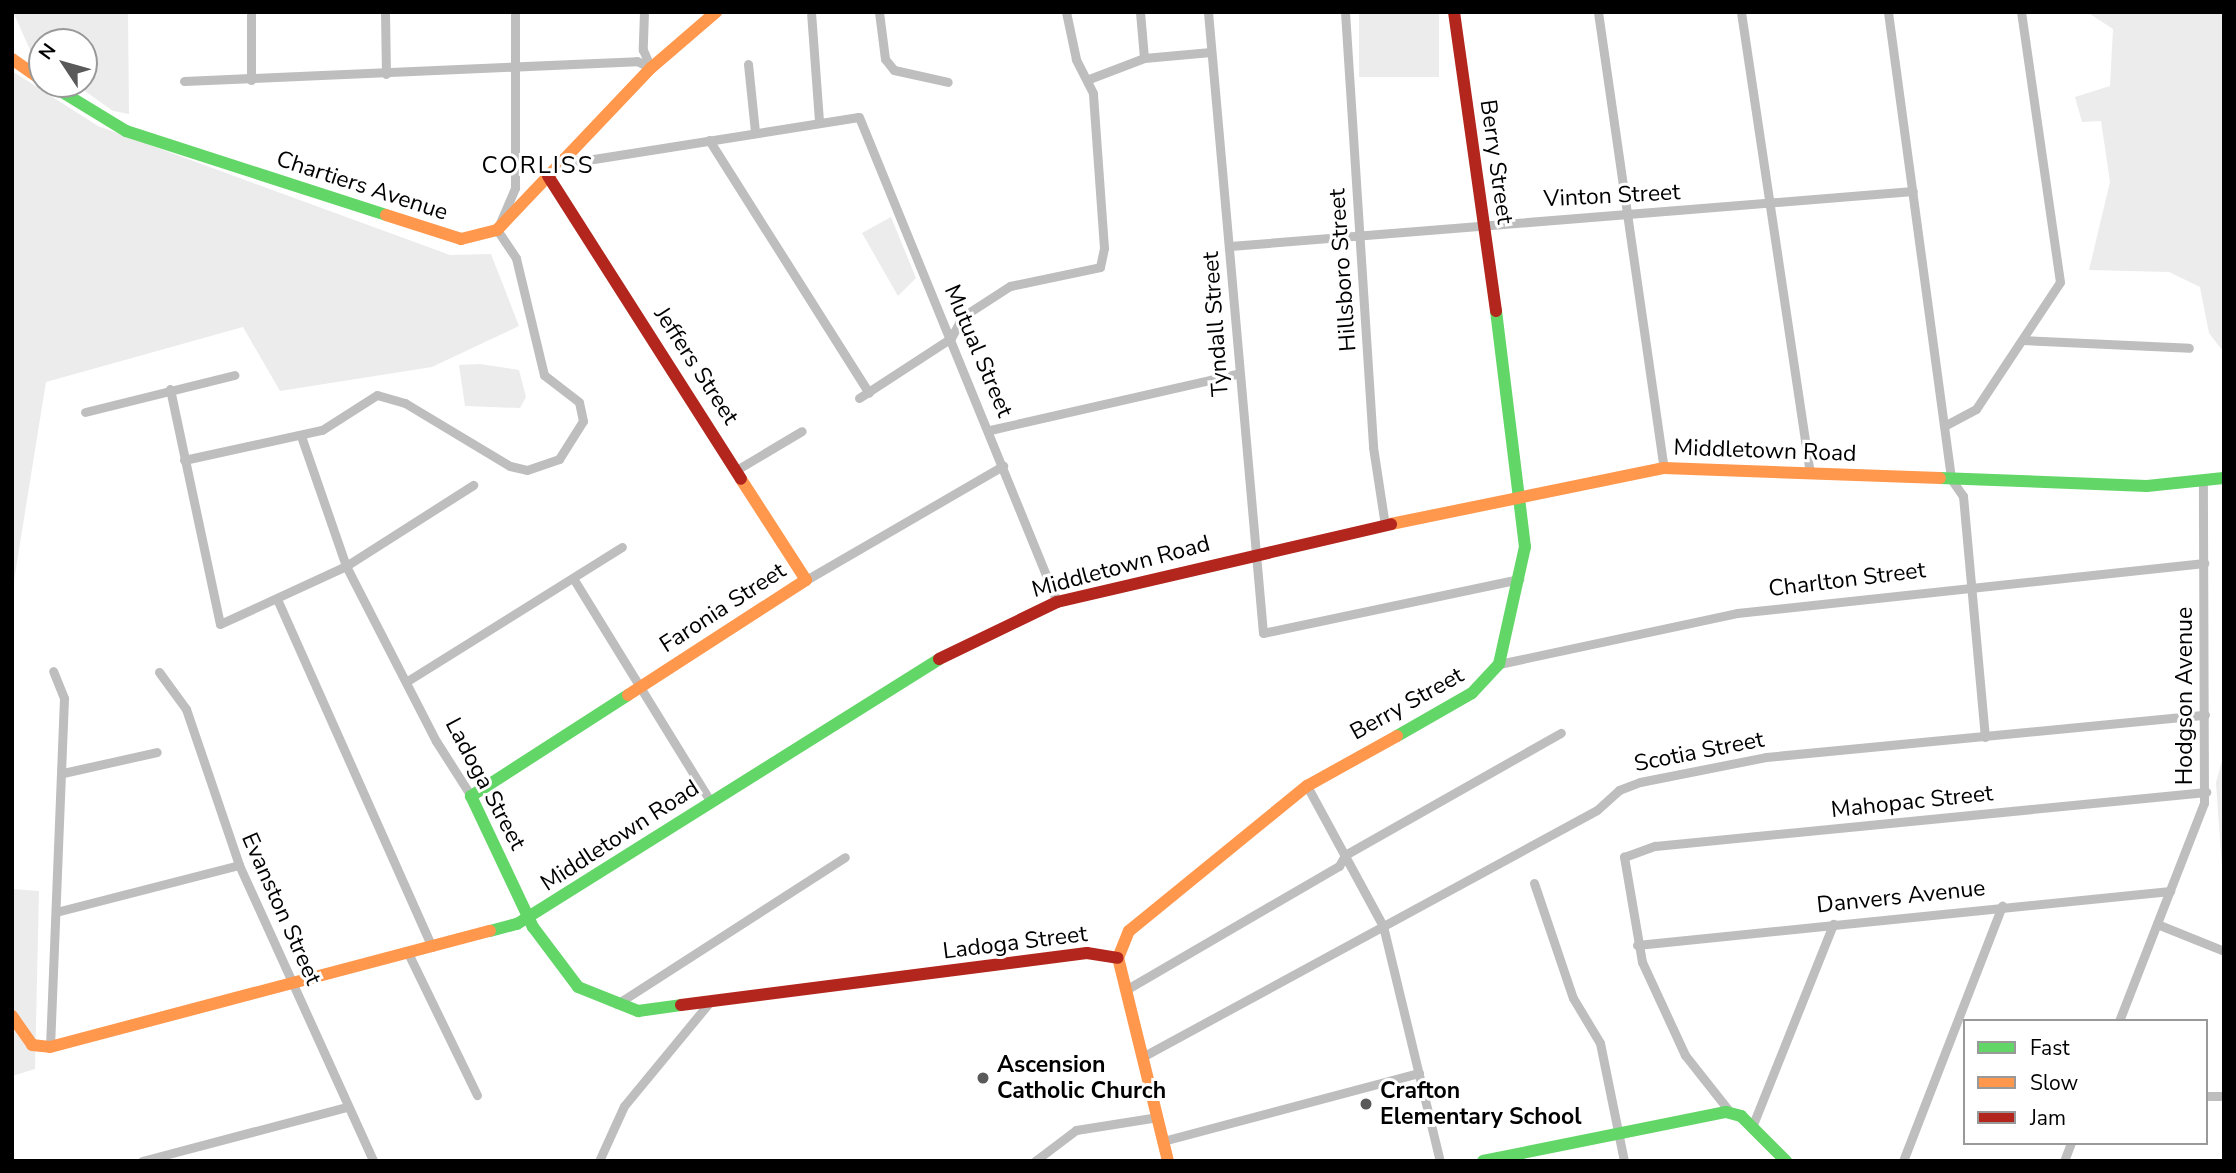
<!DOCTYPE html>
<style>
body{margin:0}
#map{position:relative;width:2236px;height:1173px;overflow:hidden;background:#fff;font-family:"Nunito Sans",sans-serif}
div>[style]{position:absolute}
.green>*{inset:0;background:#ececec;transform-origin:0 0}
.street>*{height:9px;margin:-4.5px;padding:0 4.5px;transform-origin:4.5px;border-radius:4.5px;background:#bebebe}
.fast>*{height:12px;margin:-6px;padding:0 6px;transform-origin:6px;border-radius:6px;background:#63d668}
.slow>*{height:12px;margin:-6px;padding:0 6px;transform-origin:6px;border-radius:6px;background:#ff974d}
.jam>*{height:12px;margin:-6px;padding:0 6px;transform-origin:6px;border-radius:6px;background:#b3261e}
.dots>*{width:19px;height:19px;translate:-50% -50%;box-sizing:border-box;border:4px solid #fff;border-radius:50%}
span{translate:-50% -50%;white-space:nowrap;text-align:center;line-height:1.15;-webkit-text-stroke:6px #fff;paint-order:stroke}
.street-label{font-size:23px;color:#000}
.poi-label{font-size:23px;color:#000;font-weight:700}
.left{translate:0 -50%;text-align:left}
.neighbourhood-label{font-size:24px;color:#000;letter-spacing:2px}
.frame{position:absolute;inset:0;border:14px solid #000;pointer-events:none}
.legend{position:absolute;left:1963px;top:1019px;width:245px;height:126px;box-sizing:border-box;background:#fff;border:2px solid #999;margin:0;padding:9px 12px;list-style:none;font-size:21px;color:#000}
.legend li{display:flex;align-items:center;gap:14px;height:35px}
.legend b{width:35px;border:2px solid #999}
.north{position:absolute;left:28px;top:28px;width:70px;height:70px;box-sizing:border-box;background:#fff;border:2px solid #999;border-radius:50%;rotate:306deg;font-size:19px;font-weight:700;line-height:28px;text-align:center;color:#000}
.north::after{content:'';display:block;margin:auto;width:24px;height:32px;background:#595959;clip-path:polygon(50% 0,100% 100%,50% 72%,0 100%)}
</style>
<div id="map">
<div class="green">
<div style="clip-path:polygon(13px 12px,128px 12px,129px 114px,113px 111px,75px 84px,84px 84px,84px 42px,42px 42px,42px 51px,32px 54px)"></div>
<div style="left:1359px;top:12px;width:80px;height:65px"></div>
<div style="clip-path:polygon(2087px 12px,2224px 12px,2222px 350px,2209px 333px,2200px 287px,2169px 272px,2089px 270px,2110px 182px,2101px 121px,2082px 122px,2075px 97px,2110px 86px,2113px 29px)"></div>
<div style="clip-path:polygon(12px 71px,98px 126px,450px 255px,491px 254px,519px 326px,432px 367px,280px 391px,243px 327px,46px 382px,12px 593px)"></div>
<div style="clip-path:polygon(891px 217px,916px 278px,898px 296px,862px 233px)"></div>
<div style="clip-path:polygon(480px 364px,519px 370px,526px 397px,520px 408px,465px 406px,459px 365px)"></div>
<div style="clip-path:polygon(2224px 753px,2224px 896px,2216px 783px)"></div>
<div style="clip-path:polygon(12px 889px,39px 891px,35px 1069px,12px 1076px)"></div>
</div>
<div class="street">
<div style="left:251px;top:12px;width:68px;rotate:90deg"></div>
<div style="left:385px;top:12px;width:62px;rotate:89.1deg"></div>
<div style="left:644px;top:12px;width:38px;rotate:92deg"></div>
<div style="left:643px;top:50px;width:20px;rotate:66deg"></div>
<div style="left:811px;top:12px;width:108px;rotate:85.8deg"></div>
<div style="left:879px;top:12px;width:47px;rotate:82.7deg"></div>
<div style="left:885px;top:59px;width:14px;rotate:51deg"></div>
<div style="left:894px;top:70px;width:55px;rotate:12.5deg"></div>
<div style="left:1140px;top:12px;width:46px;rotate:85deg"></div>
<div style="left:1208px;top:12px;width:623px;rotate:84.94deg"></div>
<div style="left:1263px;top:633px;width:262px;rotate:-11.9deg"></div>
<div style="left:1345px;top:12px;width:436px;rotate:86.3deg"></div>
<div style="left:1373px;top:447px;width:79px;rotate:81.3deg"></div>
<div style="left:1598px;top:12px;width:461px;rotate:81.8deg"></div>
<div style="left:1741px;top:12px;width:467px;rotate:81.5deg"></div>
<div style="left:1888px;top:12px;width:471px;rotate:82.3deg"></div>
<div style="left:1951px;top:479px;width:21px;rotate:55deg"></div>
<div style="left:1963px;top:496px;width:242px;rotate:84.8deg"></div>
<div style="left:748px;top:64px;width:68px;rotate:84.1deg"></div>
<div style="left:1089px;top:79px;width:59px;rotate:-20.9deg"></div>
<div style="left:1144px;top:58px;width:67px;rotate:-5.1deg"></div>
<div style="left:184px;top:81px;width:453px;rotate:-2.5deg"></div>
<div style="left:637px;top:61px;width:16px;rotate:27deg"></div>
<div style="left:709px;top:140px;width:299px;rotate:57.7deg"></div>
<div style="left:562px;top:158px;width:19px;rotate:9deg"></div>
<div style="left:581px;top:161px;width:281px;rotate:-9deg"></div>
<div style="left:859px;top:117px;width:524px;rotate:67.79deg"></div>
<div style="left:1230px;top:246px;width:685px;rotate:-4.6deg"></div>
<div style="left:2022px;top:340px;width:167px;rotate:2.7deg"></div>
<div style="left:170px;top:389px;width:240px;rotate:78deg"></div>
<div style="left:220px;top:624px;width:139px;rotate:-24.7deg"></div>
<div style="left:346px;top:566px;width:151px;rotate:-32.5deg"></div>
<div style="left:859px;top:398px;width:110px;rotate:-33.1deg"></div>
<div style="left:951px;top:338px;width:24px;rotate:-62deg"></div>
<div style="left:962px;top:317px;width:57px;rotate:-32.9deg"></div>
<div style="left:1010px;top:286px;width:92px;rotate:-11.9deg"></div>
<div style="left:1100px;top:267px;width:19px;rotate:-78deg"></div>
<div style="left:1104px;top:248px;width:155px;rotate:-94.1deg"></div>
<div style="left:1093px;top:93px;width:38px;rotate:-117deg"></div>
<div style="left:1076px;top:59px;width:48px;rotate:-102deg"></div>
<div style="left:85px;top:412px;width:154px;rotate:-13.9deg"></div>
<div style="left:1946px;top:425px;width:34px;rotate:-28deg"></div>
<div style="left:1976px;top:409px;width:152px;rotate:-56.5deg"></div>
<div style="left:2060px;top:282px;width:273px;rotate:-98.2deg"></div>
<div style="left:990px;top:430px;width:253px;rotate:-12.8deg"></div>
<div style="left:301px;top:436px;width:138px;rotate:70.9deg"></div>
<div style="left:346px;top:566px;width:197px;rotate:62.8deg"></div>
<div style="left:436px;top:741px;width:65px;rotate:57.5deg"></div>
<div style="left:184px;top:460px;width:141px;rotate:-12.3deg"></div>
<div style="left:322px;top:430px;width:65px;rotate:-32.5deg"></div>
<div style="left:377px;top:395px;width:29px;rotate:16deg"></div>
<div style="left:405px;top:403px;width:122px;rotate:31deg"></div>
<div style="left:510px;top:466px;width:17px;rotate:13deg"></div>
<div style="left:527px;top:470px;width:34px;rotate:-19deg"></div>
<div style="left:559px;top:459px;width:45px;rotate:-57.7deg"></div>
<div style="left:583px;top:421px;width:19px;rotate:-102deg"></div>
<div style="left:579px;top:402px;width:44px;rotate:-142.4deg"></div>
<div style="left:544px;top:375px;width:120px;rotate:-103.5deg"></div>
<div style="left:516px;top:258px;width:34px;rotate:-124deg"></div>
<div style="left:497px;top:230px;width:46px;rotate:-66.8deg"></div>
<div style="left:515px;top:188px;width:176px;rotate:-90deg"></div>
<div style="left:738px;top:469px;width:74px;rotate:-30.7deg"></div>
<div style="left:573px;top:578px;width:263px;rotate:58.4deg"></div>
<div style="left:806px;top:580px;width:228px;rotate:-30.1deg"></div>
<div style="left:277px;top:599px;width:381px;rotate:66deg"></div>
<div style="left:1499px;top:664px;width:243px;rotate:-12.1deg"></div>
<div style="left:1737px;top:613px;width:470px;rotate:-6.1deg"></div>
<div style="left:159px;top:672px;width:46px;rotate:53.9deg"></div>
<div style="left:186px;top:709px;width:165px;rotate:71.2deg"></div>
<div style="left:239px;top:865px;width:325px;rotate:65.6deg"></div>
<div style="left:409px;top:680px;width:251px;rotate:-32deg"></div>
<div style="left:63px;top:773px;width:96px;rotate:-12.6deg"></div>
<div style="left:1307px;top:786px;width:159px;rotate:61.5deg"></div>
<div style="left:1383px;top:926px;width:242px;rotate:76.4deg"></div>
<div style="left:1534px;top:883px;width:121px;rotate:71.3deg"></div>
<div style="left:1573px;top:998px;width:52px;rotate:59deg"></div>
<div style="left:1600px;top:1043px;width:120px;rotate:78.5deg"></div>
<div style="left:56px;top:912px;width:189px;rotate:-14.4deg"></div>
<div style="left:2157px;top:924px;width:72px;rotate:21.9deg"></div>
<div style="left:1637px;top:945px;width:536px;rotate:-5.79deg"></div>
<div style="left:408px;top:953px;width:158px;rotate:64.1deg"></div>
<div style="left:1129px;top:988px;width:243px;rotate:-30.2deg"></div>
<div style="left:1339px;top:866px;width:13px;rotate:-61deg"></div>
<div style="left:1345px;top:855px;width:248px;rotate:-29.5deg"></div>
<div style="left:617px;top:1004px;width:271px;rotate:-32.8deg"></div>
<div style="left:2119px;top:1021px;width:234px;rotate:-68.7deg"></div>
<div style="left:2204px;top:803px;width:321px;rotate:-90.2deg"></div>
<div style="left:50px;top:1047px;width:349px;rotate:-87.7deg"></div>
<div style="left:64px;top:698px;width:29px;rotate:-112deg"></div>
<div style="left:1144px;top:1056px;width:515px;rotate:-28.5deg"></div>
<div style="left:1597px;top:810px;width:30px;rotate:-42deg"></div>
<div style="left:1619px;top:790px;width:22px;rotate:-21deg"></div>
<div style="left:1640px;top:782px;width:128px;rotate:-11.2deg"></div>
<div style="left:1766px;top:757px;width:441px;rotate:-5.5deg"></div>
<div style="left:2206px;top:1096px;width:18px"></div>
<div style="left:1730px;top:1112px;width:73px;rotate:-128.3deg"></div>
<div style="left:1685px;top:1055px;width:102px;rotate:-114.8deg"></div>
<div style="left:1642px;top:962px;width:107px;rotate:-99.7deg"></div>
<div style="left:1624px;top:857px;width:33px;rotate:-20deg"></div>
<div style="left:1655px;top:846px;width:554px;rotate:-5.6deg"></div>
<div style="left:1752px;top:1127px;width:219px;rotate:-68.2deg"></div>
<div style="left:1163px;top:1141px;width:265px;rotate:-14.9deg"></div>
<div style="left:142px;top:1161px;width:212px;rotate:-14.8deg"></div>
<div style="left:599px;top:1161px;width:60px;rotate:-65.6deg"></div>
<div style="left:624px;top:1106px;width:134px;rotate:-50.5deg"></div>
<div style="left:1035px;top:1161px;width:51px;rotate:-37.1deg"></div>
<div style="left:1076px;top:1130px;width:83px;rotate:-9deg"></div>
<div style="left:1903px;top:1161px;width:274px;rotate:-68.8deg"></div>
<div style="left:2064px;top:1161px;width:19px;rotate:-69deg"></div>
</div>
<div class="fast">
<div style="left:49px;top:84px;width:90px;rotate:31.4deg"></div>
<div style="left:126px;top:131px;width:273px;rotate:17.9deg"></div>
<div style="left:1940px;top:478px;width:207px;rotate:2.2deg"></div>
<div style="left:2147px;top:486px;width:77px;rotate:-5.9deg"></div>
<div style="left:628px;top:695px;width:187px;rotate:147.2deg"></div>
<div style="left:471px;top:796px;width:145px;rotate:64.7deg"></div>
<div style="left:533px;top:927px;width:75px;rotate:53.1deg"></div>
<div style="left:578px;top:987px;width:65px;rotate:21.8deg"></div>
<div style="left:638px;top:1011px;width:43px;rotate:-7.9deg"></div>
<div style="left:1397px;top:736px;width:86px;rotate:-29.8deg"></div>
<div style="left:1472px;top:693px;width:40px;rotate:-47deg"></div>
<div style="left:1499px;top:664px;width:120px;rotate:-77.5deg"></div>
<div style="left:1525px;top:547px;width:238px;rotate:-97deg"></div>
<div style="left:490px;top:931px;width:28px;rotate:-15deg"></div>
<div style="left:517px;top:924px;width:498px;rotate:-32.1deg"></div>
<div style="left:1483px;top:1161px;width:248px;rotate:-11.4deg"></div>
<div style="left:1726px;top:1112px;width:16px;rotate:15deg"></div>
<div style="left:1741px;top:1116px;width:64px;rotate:45deg"></div>
</div>
<div class="slow">
<div style="left:12px;top:59px;width:37px;rotate:35deg"></div>
<div style="left:386px;top:215px;width:79px;rotate:17.7deg"></div>
<div style="left:461px;top:239px;width:37px;rotate:-14deg"></div>
<div style="left:497px;top:230px;width:224px;rotate:-46.5deg"></div>
<div style="left:651px;top:68px;width:86px;rotate:-40.7deg"></div>
<div style="left:1391px;top:524px;width:279px;rotate:-11.6deg"></div>
<div style="left:1664px;top:468px;width:276px;rotate:2.1deg"></div>
<div style="left:628px;top:695px;width:212px;rotate:-32.9deg"></div>
<div style="left:806px;top:580px;width:120px;rotate:-122.8deg"></div>
<div style="left:12px;top:1016px;width:35px;rotate:55deg"></div>
<div style="left:32px;top:1045px;width:18px;rotate:6deg"></div>
<div style="left:50px;top:1047px;width:455px;rotate:-14.8deg"></div>
<div style="left:1168px;top:1161px;width:209px;rotate:-103.8deg"></div>
<div style="left:1118px;top:958px;width:29px;rotate:-68deg"></div>
<div style="left:1129px;top:931px;width:230px;rotate:-39.2deg"></div>
<div style="left:1307px;top:786px;width:103px;rotate:-29.1deg"></div>
</div>
<div class="jam">
<div style="left:1454px;top:12px;width:302px;rotate:82deg"></div>
<div style="left:548px;top:176px;width:359px;rotate:57.5deg"></div>
<div style="left:939px;top:659px;width:131px;rotate:-25.8deg"></div>
<div style="left:1057px;top:602px;width:343px;rotate:-13.1deg"></div>
<div style="left:681px;top:1005px;width:409px;rotate:-7.3deg"></div>
<div style="left:1087px;top:953px;width:31px;rotate:9deg"></div>
</div>
<div class="dots">
<div style="left:983px;top:1078px;background:#595959"></div>
<div style="left:1366px;top:1104px;background:#595959"></div>
</div>
<div class="street-label">
<span style="left:1496px;top:162px;rotate:82deg">Berry Street</span>
<span style="left:362px;top:186px;rotate:18deg">Chartiers Avenue</span>
<span style="left:1612px;top:196px;rotate:-3deg">Vinton Street</span>
<span style="left:1343px;top:270px;rotate:-94deg">Hillsboro Street</span>
<span style="left:1216px;top:324px;rotate:-94deg">Tyndall Street</span>
<span style="left:978px;top:351px;rotate:67deg">Mutual Street</span>
<span style="left:696px;top:366px;rotate:57deg">Jeffers Street</span>
<span style="left:1765px;top:451px;rotate:2deg">Middletown Road</span>
<span style="left:1121px;top:567px;rotate:-15deg">Middletown Road</span>
<span style="left:1847px;top:580px;rotate:-7deg">Charlton Street</span>
<span style="left:723px;top:608px;rotate:-33deg">Faronia Street</span>
<span style="left:2185px;top:696px;rotate:-90deg">Hodgson Avenue</span>
<span style="left:1407px;top:704px;rotate:-29deg">Berry Street</span>
<span style="left:1699px;top:752px;rotate:-11deg">Scotia Street</span>
<span style="left:485px;top:784px;rotate:62deg">Ladoga Street</span>
<span style="left:1912px;top:802px;rotate:-6deg">Mahopac Street</span>
<span style="left:620px;top:836px;rotate:-33deg">Middletown Road</span>
<span style="left:1901px;top:897px;rotate:-6deg">Danvers Avenue</span>
<span style="left:281px;top:909px;rotate:66deg">Evanston Street</span>
<span style="left:1015px;top:943px;rotate:-7deg">Ladoga Street</span>
</div>
<div class="poi-label">
<span class="left" style="left:997px;top:1078px">Ascension<br>Catholic Church</span>
<span class="left" style="left:1380px;top:1104px">Crafton<br>Elementary School</span>
</div>
<div class="neighbourhood-label">
<span style="left:538px;top:166px">CORLISS</span>
</div>
<div class="frame"></div>
<ul class="legend">
<li><b style="height:9px;background:#63d668"></b>Fast</li>
<li><b style="height:9px;background:#ff974d"></b>Slow</li>
<li><b style="height:9px;background:#b3261e"></b>Jam</li>
</ul>
<div class="north">N</div>
</div>
